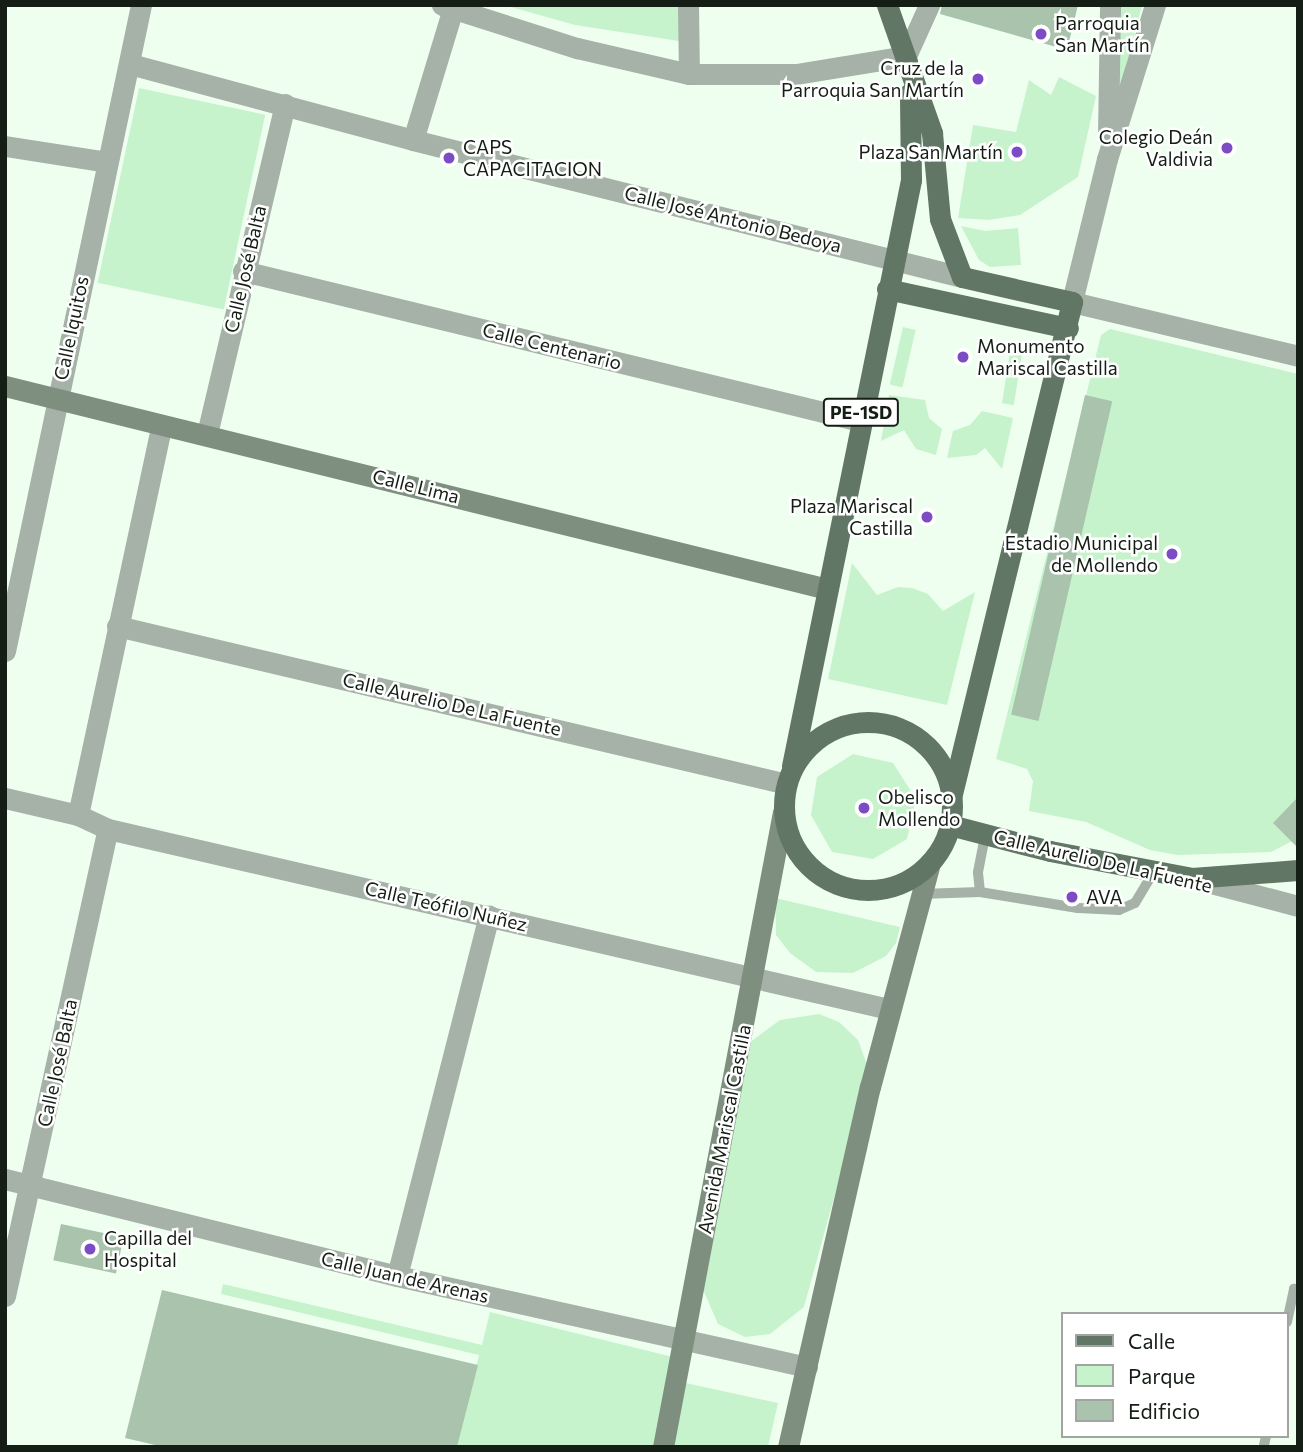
<!DOCTYPE html>
<meta charset="utf-8">
<style>
body{margin:0}
#map{position:relative;width:1303px;height:1452px;overflow:hidden;background:#eefff0;font-family:Commissioner,sans-serif}
div>[style]{position:absolute}
.green>*{inset:0;background:#c6f3cb;transform-origin:0 0}
.building>*{inset:0;background:#a9c3ac;transform-origin:0 0}
.lane>*{height:10px;margin:-5px;padding:0 5px;transform-origin:5px;border-radius:5px;background:#a6b1a7}
.street>*{height:21px;margin:-10.5px;padding:0 10.5px;transform-origin:10.5px;border-radius:10.5px;background:#a6b1a7}
.secondary>*{height:21px;margin:-10.5px;padding:0 10.5px;transform-origin:10.5px;border-radius:10.5px;background:#7e8f80}
.primary>*{height:21px;margin:-10.5px;padding:0 10.5px;transform-origin:10.5px;border-radius:10.5px;background:#617664}
.primary>.ring{margin:-10.5px;padding:0;box-sizing:content-box;background:none;border:21px solid #617664;border-radius:50%}
.dots>*{width:19px;height:19px;translate:-50% -50%;box-sizing:border-box;border:4px solid #fff;border-radius:50%}
span{translate:-50% -50%;white-space:nowrap;text-align:center;line-height:1.15;-webkit-text-stroke:5px #fff;paint-order:stroke}
.shield-label span{padding:2px 5px;background:#fff;border:2px solid;border-radius:5px;-webkit-text-stroke-width:0}
.shield-label{font-size:18px;color:#141e15;font-weight:700}
.poi-label{font-size:19px;color:#141e15}
.left{translate:0 -50%;text-align:left}
.right{translate:-100% -50%;text-align:right}
.street-label{font-size:19px;color:#141e15}
.frame{position:absolute;inset:0;border:7px solid #141e15;pointer-events:none}
.legend{position:absolute;left:1061px;top:1312px;width:228px;height:126px;box-sizing:border-box;background:#fff;border:2px solid #a1a5a1;margin:0;padding:9px 12px;list-style:none;font-size:21px;color:#141e15}
.legend li{display:flex;align-items:center;gap:14px;height:35px}
.legend b{width:35px;border:2px solid #a1a5a1}
</style>
<div id="map">
<div class="green">
<div style="clip-path:polygon(504px 5px,680px 5px,679px 41px,575px 25px)"></div>
<div style="clip-path:polygon(1119px 5px,1142px 5px,1120px 90px,1117px 17px)"></div>
<div style="clip-path:polygon(1059px 77px,1096px 96px,1078px 177px,1020px 215px,989px 220px,958px 218px,973px 125px,1016px 132px,1029px 80px,1051px 95px)"></div>
<div style="left:139px;top:88px;width:129px;height:199px;rotate:12deg"></div>
<div style="clip-path:polygon(961px 226px,985px 231px,1018px 228px,1021px 265px,990px 267px,979px 260px)"></div>
<div style="left:903px;top:327px;width:13px;height:59px;rotate:13deg"></div>
<div style="clip-path:polygon(1110px 329px,1298px 374px,1298px 838px,1271px 852px,1177px 855px,1150px 850px,1086px 822px,1029px 811px,1033px 781px,1027px 769px,996px 759px,1101px 335px)"></div>
<div style="left:1011px;top:346px;width:12px;height:58px;rotate:9deg"></div>
<div style="clip-path:polygon(889px 395px,925px 400px,929px 418px,942px 429px,936px 455px,916px 449px,904px 430px,881px 441px)"></div>
<div style="clip-path:polygon(982px 411px,1013px 418px,1002px 469px,985px 448px,976px 455px,947px 458px,953px 431px,970px 425px)"></div>
<div style="clip-path:polygon(852px 563px,877px 595px,898px 587px,912px 588px,928px 594px,943px 611px,975px 592px,947px 705px,828px 679px)"></div>
<div style="clip-path:polygon(853px 754px,893px 763px,916px 799px,907px 839px,873px 859px,832px 852px,811px 815px,817px 777px)"></div>
<div style="clip-path:polygon(775px 898px,900px 927px,896px 943px,886px 956px,853px 973px,816px 972px,790px 953px,776px 935px)"></div>
<div style="clip-path:polygon(819px 1014px,839px 1022px,858px 1040px,869px 1070px,804px 1307px,770px 1334px,745px 1337px,718px 1324px,701px 1285px,749px 1043px,780px 1020px)"></div>
<div style="clip-path:polygon(223px 1284px,482px 1345px,490px 1312px,677px 1358px,656px 1447px,457px 1447px,479px 1355px,221px 1294px)"></div>
<div style="clip-path:polygon(681px 1382px,778px 1403px,768px 1447px,669px 1447px)"></div>
</div>
<div class="building">
<div style="clip-path:polygon(942px 5px,1078px 5px,1067px 50px,940px 14px)"></div>
<div style="left:1085px;top:395px;width:28px;height:328px;rotate:13deg"></div>
<div style="clip-path:polygon(1298px 797px,1298px 848px,1273px 823px)"></div>
<div style="left:61px;top:1224px;width:64px;height:37px;rotate:12deg"></div>
<div style="clip-path:polygon(162px 1290px,478px 1365px,457px 1447px,164px 1447px,125px 1438px)"></div>
</div>
<div class="lane">
<div style="left:980px;top:892px;width:20px;rotate:-96deg"></div>
<div style="left:978px;top:872px;width:38px;rotate:-79deg"></div>
<div style="left:920px;top:894px;width:60px;rotate:-1.9deg"></div>
<div style="left:980px;top:892px;width:99px;rotate:9.3deg"></div>
<div style="left:1078px;top:908px;width:41px;rotate:2.8deg"></div>
<div style="left:1119px;top:910px;width:17px;rotate:-24deg"></div>
<div style="left:1135px;top:903px;width:37px;rotate:-59deg"></div>
<div style="left:1287px;top:1322px;width:34px;rotate:-78deg"></div>
<div style="left:1294px;top:1289px;width:4px;rotate:14deg"></div>
<div style="left:1264px;top:1445px;width:9px;rotate:-77deg"></div>
</div>
<div class="street">
<div style="left:442px;top:5px;width:142px;rotate:17.7deg"></div>
<div style="left:577px;top:48px;width:115px;rotate:13.1deg"></div>
<div style="left:689px;top:74px;width:107px"></div>
<div style="left:796px;top:74px;width:111px;rotate:-9.3deg"></div>
<div style="left:906px;top:56px;width:56px;rotate:-65.7deg"></div>
<div style="left:688px;top:5px;width:69px;rotate:89.2deg"></div>
<div style="left:1155px;top:5px;width:161px;rotate:107.3deg"></div>
<div style="left:1107px;top:159px;width:147px;rotate:103.8deg"></div>
<div style="left:1072px;top:302px;width:232px;rotate:13.4deg"></div>
<div style="left:130px;top:64px;width:293px;rotate:15deg"></div>
<div style="left:413px;top:140px;width:566px;rotate:14.01deg"></div>
<div style="left:1108px;top:136px;width:131px;rotate:-89.1deg"></div>
<div style="left:413px;top:140px;width:141px;rotate:-73.1deg"></div>
<div style="left:5px;top:146px;width:103px;rotate:8.9deg"></div>
<div style="left:243px;top:271px;width:635px;rotate:13.66deg"></div>
<div style="left:207px;top:434px;width:339px;rotate:-76.7deg"></div>
<div style="left:117px;top:626px;width:688px;rotate:13.27deg"></div>
<div style="left:5px;top:651px;width:660px;rotate:-78.11deg"></div>
<div style="left:5px;top:798px;width:75px;rotate:13.1deg"></div>
<div style="left:78px;top:815px;width:33px;rotate:25deg"></div>
<div style="left:108px;top:829px;width:801px;rotate:12.98deg"></div>
<div style="left:78px;top:815px;width:397px;rotate:-77.9deg"></div>
<div style="left:1192px;top:878px;width:110px;rotate:14.8deg"></div>
<div style="left:5px;top:1179px;width:404px;rotate:13.9deg"></div>
<div style="left:397px;top:1276px;width:420px;rotate:12.5deg"></div>
<div style="left:397px;top:1276px;width:372px;rotate:-75.7deg"></div>
<div style="left:5px;top:1296px;width:478px;rotate:-77.6deg"></div>
</div>
<div class="secondary">
<div style="left:5px;top:386px;width:847px;rotate:13.87deg"></div>
<div style="left:663px;top:1447px;width:646px;rotate:-79.3deg"></div>
<div style="left:788px;top:1447px;width:369px;rotate:-77.2deg"></div>
<div style="left:870px;top:1087px;width:232px;rotate:-75deg"></div>
</div>
<div class="primary">
<div style="left:887px;top:5px;width:136px;rotate:70.6deg"></div>
<div style="left:932px;top:133px;width:86px;rotate:84.7deg"></div>
<div style="left:940px;top:219px;width:62px;rotate:69.2deg"></div>
<div style="left:962px;top:277px;width:113px;rotate:12.8deg"></div>
<div style="left:1072px;top:302px;width:506px;rotate:103.71deg"></div>
<div style="left:887px;top:289px;width:185px;rotate:12.2deg"></div>
<div class="ring" style="left:784px;top:722px;width:147px;height:147px"></div>
<div style="left:792px;top:766px;width:598px;rotate:-78.52deg"></div>
<div style="left:911px;top:180px;width:87px;rotate:-90.7deg"></div>
<div style="left:950px;top:825px;width:103px;rotate:14.6deg"></div>
<div style="left:1050px;top:851px;width:145px;rotate:10.8deg"></div>
<div style="left:1192px;top:878px;width:106px;rotate:-4.3deg"></div>
</div>
<div class="dots">
<div style="left:1041px;top:34px;background:#7c4cc4"></div>
<div style="left:978px;top:79px;background:#7c4cc4"></div>
<div style="left:1227px;top:148px;background:#7c4cc4"></div>
<div style="left:1017px;top:152px;background:#7c4cc4"></div>
<div style="left:449px;top:158px;background:#7c4cc4"></div>
<div style="left:963px;top:357px;background:#7c4cc4"></div>
<div style="left:927px;top:517px;background:#7c4cc4"></div>
<div style="left:1172px;top:554px;background:#7c4cc4"></div>
<div style="left:864px;top:808px;background:#7c4cc4"></div>
<div style="left:1072px;top:897px;background:#7c4cc4"></div>
<div style="left:90px;top:1249px;background:#7c4cc4"></div>
</div>
<div class="shield-label">
<span style="left:861px;top:412px">PE-1SD</span>
</div>
<div class="poi-label">
<span class="left" style="left:1055px;top:34px">Parroquia<br>San Martín</span>
<span class="right" style="left:964px;top:79px">Cruz de la<br>Parroquia San Martín</span>
<span class="right" style="left:1213px;top:148px">Colegio Deán<br>Valdivia</span>
<span class="left" style="left:463px;top:158px">CAPS<br>CAPACITACION</span>
<span class="right" style="left:1003px;top:152px">Plaza San Martín</span>
<span class="left" style="left:977px;top:357px">Monumento<br>Mariscal Castilla</span>
<span class="right" style="left:913px;top:517px">Plaza Mariscal<br>Castilla</span>
<span class="right" style="left:1158px;top:554px">Estadio Municipal<br>de Mollendo</span>
<span class="left" style="left:878px;top:808px">Obelisco<br>Mollendo</span>
<span class="left" style="left:1086px;top:897px">AVA</span>
<span class="left" style="left:104px;top:1249px">Capilla del<br>Hospital</span>
</div>
<div class="street-label">
<span style="left:733px;top:219px;rotate:14deg">Calle José Antonio Bedoya</span>
<span style="left:245px;top:269px;rotate:-77deg">Calle José Balta</span>
<span style="left:71px;top:328px;rotate:-78deg">Calle Iquitos</span>
<span style="left:552px;top:346px;rotate:14deg">Calle Centenario</span>
<span style="left:416px;top:486px;rotate:14deg">Calle Lima</span>
<span style="left:452px;top:704px;rotate:13deg">Calle Aurelio De La Fuente</span>
<span style="left:1103px;top:861px;rotate:13deg">Calle Aurelio De La Fuente</span>
<span style="left:446px;top:906px;rotate:13deg">Calle Teófilo Nuñez</span>
<span style="left:57px;top:1063px;rotate:-78deg">Calle José Balta</span>
<span style="left:724px;top:1129px;rotate:-79deg">Avenida Mariscal Castilla</span>
<span style="left:405px;top:1277px;rotate:13deg">Calle Juan de Arenas</span>
</div>
<div class="frame"></div>
<ul class="legend">
<li><b style="height:9px;background:#617664"></b>Calle</li>
<li><b style="height:19px;background:#c6f3cb"></b>Parque</li>
<li><b style="height:19px;background:#a9c3ac"></b>Edificio</li>
</ul>
</div>
